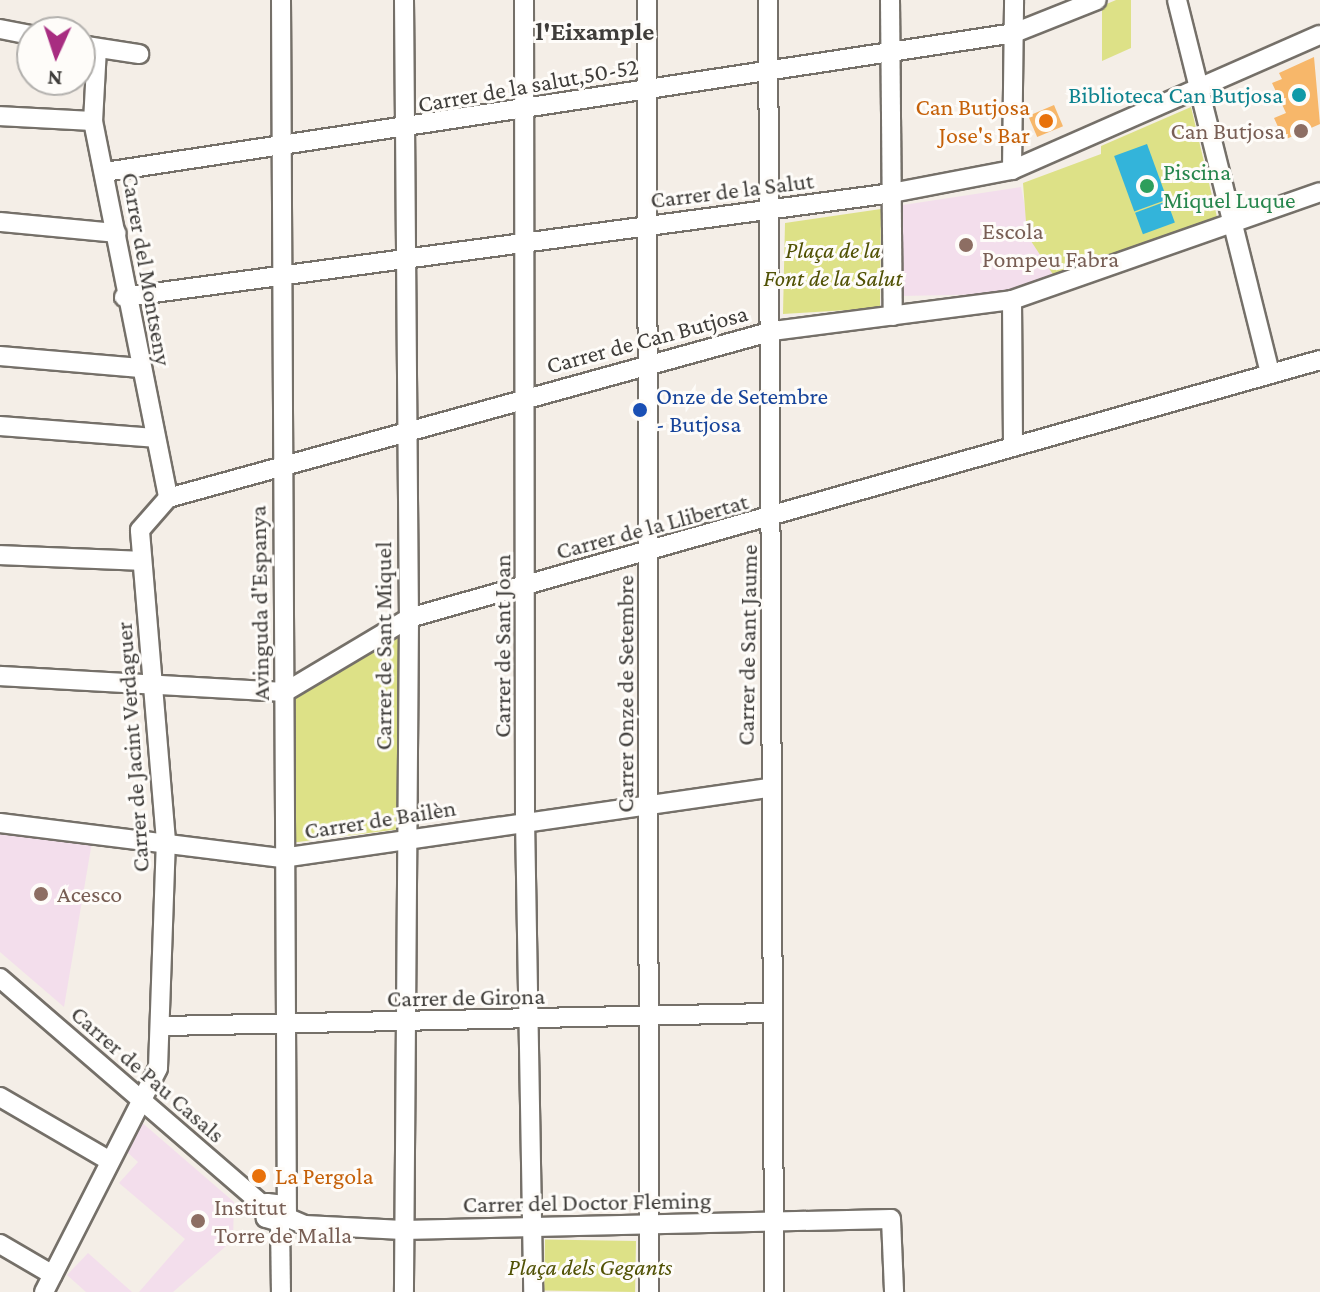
<!DOCTYPE html>
<meta charset="utf-8">
<style>
body{margin:0}
#map{position:relative;width:1320px;height:1292px;overflow:hidden;background:#f4eee7;font-family:"Crimson Pro",serif}
div>[style]{position:absolute}
.education>*{inset:0;background:#f3deec}
.green>*{inset:0;background:#dde187;transform-origin:0 0}
.water>*{inset:0;background:#33b4da;transform-origin:0 0}
.building>*{inset:0;background:#f7b76a;transform-origin:0 0}
.roads{filter:drop-shadow(2px 0 #757069) drop-shadow(-2px 0 #757069) drop-shadow(0 2px #757069) drop-shadow(0 -2px #757069)}
.minor>*{height:18px;margin:-9px;padding:0 9px;transform-origin:9px;border-radius:9px;background:#fff}
.dots>*{width:22px;height:22px;translate:-50% -50%;box-sizing:border-box;border:4px solid #fefcf9;border-radius:50%}
span{translate:-50% -50%;white-space:nowrap;text-align:center;line-height:1.15;-webkit-text-stroke:6px #fefcf9;paint-order:stroke}
.street-label{font-size:24px;color:#3f3d3a}
.culture-label{font-size:24px;color:#0d838f}
.right{translate:-100% -50%;text-align:right}
.food-label{font-size:24px;color:#c56008}
.left{translate:0 -50%;text-align:left}
.education-label{font-size:24px;color:#785e54}
.leisure-label{font-size:24px;color:#27864d}
.park-label{font-size:24px;color:#505104;font-style:italic}
.transit-label{font-size:24px;color:#164399}
.neighbourhood-label{font-size:26px;color:#3f3d3a;font-weight:700}
.north{position:absolute;left:16px;top:16px;width:80px;height:80px;box-sizing:border-box;background:#fefcf9;border:2px solid #b2b0ad;border-radius:50%;rotate:183deg;font-size:22px;font-weight:700;line-height:32px;text-align:center;color:#3f3d3a}
.north::after{content:'';display:block;margin:auto;width:28px;height:36px;background:#a82d81;clip-path:polygon(50% 0,100% 100%,50% 72%,0 100%)}
</style>
<div id="map">
<div class="education">
<div style="clip-path:polygon(1021px 187px,1029px 227px,1054px 276px,1000px 294px,900px 296px,903px 205px)"></div>
<div style="clip-path:polygon(0 826px,93px 836px,64px 1007px,0 952px)"></div>
<div style="clip-path:polygon(139px 1120px,234px 1202px,233px 1240px,173px 1292px,139px 1292px,185px 1239px,119px 1183px,138px 1162px,126px 1151px)"></div>
<div style="clip-path:polygon(88px 1253px,132px 1292px,86px 1292px,67px 1275px)"></div>
</div>
<div class="green">
<div style="clip-path:polygon(1116px 0,1131px 0,1131px 48px,1102px 61px,1102px 6px)"></div>
<div style="clip-path:polygon(1191px 107px,1217px 217px,1054px 276px,1027px 235px,1023px 183px,1101px 154px,1101px 146px)"></div>
<div style="clip-path:polygon(881px 209px,880px 308px,783px 314px,785px 223px)"></div>
<div style="clip-path:polygon(400px 631px,400px 829px,290px 843px,292px 694px)"></div>
<div style="left:636px;top:1241px;width:51px;height:91px;rotate:91deg"></div>
</div>
<div class="water">
<div style="left:1147px;top:144px;width:59px;height:35px;rotate:70deg"></div>
<div style="left:1167px;top:201px;width:23px;height:34px;rotate:70deg"></div>
</div>
<div class="building">
<div style="clip-path:polygon(1314px 57px,1320px 124px,1284px 140px,1274px 118px,1286px 113px,1272px 83px,1282px 79px,1279px 73px)"></div>
<div style="left:1054px;top:105px;width:23px;height:28px;rotate:67deg"></div>
</div>
<div class="roads">
<div class="minor">
<div style="left:281px;top:0;width:1213px;rotate:89.72deg"></div>
<div style="left:287px;top:1213px;width:11px;rotate:128deg"></div>
<div style="left:280px;top:1222px;width:15px;rotate:-164deg"></div>
<div style="left:266px;top:1218px;width:15px;rotate:-86deg"></div>
<div style="left:267px;top:1203px;width:18px;rotate:6deg"></div>
<div style="left:404px;top:0;width:618px;rotate:89.54deg"></div>
<div style="left:409px;top:618px;width:674px;rotate:90.43deg"></div>
<div style="left:524px;top:0;width:819px;rotate:89.93deg"></div>
<div style="left:525px;top:819px;width:473px;rotate:89deg"></div>
<div style="left:647px;top:0;width:1292px;rotate:89.91deg"></div>
<div style="left:768px;top:0;width:1292px;rotate:89.73deg"></div>
<div style="left:890px;top:0;width:316px;rotate:89.5deg"></div>
<div style="left:1177px;top:0;width:385px;rotate:76deg"></div>
<div style="left:0;top:29px;width:33px;rotate:11deg"></div>
<div style="left:80px;top:45px;width:60px;rotate:8.7deg"></div>
<div style="left:97px;top:48px;width:73px;rotate:93.1deg"></div>
<div style="left:93px;top:121px;width:384px;rotate:78.7deg"></div>
<div style="left:0;top:116px;width:93px;rotate:3.1deg"></div>
<div style="left:1012px;top:170px;width:170px;rotate:-89.3deg"></div>
<div style="left:105px;top:172px;width:920px;rotate:-8.69deg"></div>
<div style="left:1014px;top:33px;width:89px;rotate:-21.7deg"></div>
<div style="left:0;top:222px;width:117px;rotate:5.4deg"></div>
<div style="left:124px;top:297px;width:775px;rotate:-7.71deg"></div>
<div style="left:892px;top:193px;width:122px;rotate:-10.9deg"></div>
<div style="left:1012px;top:170px;width:336px;rotate:-23.7deg"></div>
<div style="left:1012px;top:300px;width:147px;rotate:89.6deg"></div>
<div style="left:0;top:356px;width:141px;rotate:4.9deg"></div>
<div style="left:0;top:426px;width:155px;rotate:4.4deg"></div>
<div style="left:0;top:555px;width:142px;rotate:2.4deg"></div>
<div style="left:0;top:676px;width:285px;rotate:3.2deg"></div>
<div style="left:285px;top:692px;width:144px;rotate:-30.8deg"></div>
<div style="left:409px;top:618px;width:947px;rotate:-15.81deg"></div>
<div style="left:0;top:823px;width:284px;rotate:7.1deg"></div>
<div style="left:282px;top:858px;width:490px;rotate:-8.2deg"></div>
<div style="left:0;top:978px;width:350px;rotate:40.8deg"></div>
<div style="left:164px;top:1026px;width:606px;rotate:-1.23deg"></div>
<div style="left:0;top:1097px;width:127px;rotate:30.2deg"></div>
<div style="left:286px;top:1217px;width:21px;rotate:23deg"></div>
<div style="left:305px;top:1225px;width:98px;rotate:2.9deg"></div>
<div style="left:403px;top:1230px;width:488px;rotate:-1.3deg"></div>
<div style="left:891px;top:1219px;width:73px;rotate:87.6deg"></div>
<div style="left:280px;top:1222px;width:70px;rotate:89.2deg"></div>
<div style="left:0;top:1244px;width:61px;rotate:30.3deg"></div>
<div style="left:44px;top:1292px;width:251px;rotate:-63deg"></div>
<div style="left:158px;top:1068px;width:227px;rotate:-88deg"></div>
<div style="left:166px;top:841px;width:312px;rotate:-94.8deg"></div>
<div style="left:140px;top:530px;width:43px;rotate:-48.8deg"></div>
<div style="left:168px;top:498px;width:628px;rotate:-15.43deg"></div>
<div style="left:773px;top:331px;width:241px;rotate:-7.4deg"></div>
<div style="left:1012px;top:300px;width:326px;rotate:-19.3deg"></div>
</div>
</div>
<div class="dots">
<div style="left:1299px;top:95px;background:#0f9aa8"></div>
<div style="left:1046px;top:121px;background:#e8710a"></div>
<div style="left:1301px;top:131px;background:#8d6e63"></div>
<div style="left:1147px;top:186px;background:#2e9e5b"></div>
<div style="left:966px;top:245px;background:#8d6e63"></div>
<div style="left:640px;top:410px;background:#1a4fb4"></div>
<div style="left:41px;top:894px;background:#8d6e63"></div>
<div style="left:259px;top:1176px;background:#e8710a"></div>
<div style="left:198px;top:1221px;background:#8d6e63"></div>
</div>
<div class="street-label">
<span style="left:528px;top:85px;rotate:-10deg">Carrer de la salut,50-52</span>
<span style="left:732px;top:190px;rotate:-7deg">Carrer de la Salut</span>
<span style="left:147px;top:269px;rotate:80deg">Carrer del Montseny</span>
<span style="left:647px;top:339px;rotate:-15deg">Carrer de Can Butjosa</span>
<span style="left:652px;top:526px;rotate:-15deg">Carrer de la Llibertat</span>
<span style="left:259px;top:603px;rotate:-91deg">Avinguda d'Espanya</span>
<span style="left:747px;top:645px;rotate:-89deg">Carrer de Sant Jaume</span>
<span style="left:383px;top:646px;rotate:-90deg">Carrer de Sant Miquel</span>
<span style="left:502px;top:646px;rotate:-90deg">Carrer de Sant Joan</span>
<span style="left:625px;top:694px;rotate:-90deg">Carrer Onze de Setembre</span>
<span style="left:132px;top:747px;rotate:-94deg">Carrer de Jacint Verdaguer</span>
<span style="left:380px;top:819px;rotate:-9deg">Carrer de Bailèn</span>
<span style="left:466px;top:997px;rotate:-1deg">Carrer de Girona</span>
<span style="left:148px;top:1074px;rotate:41deg">Carrer de Pau Casals</span>
<span style="left:587px;top:1202px;rotate:-1deg">Carrer del Doctor Fleming</span>
</div>
<div class="culture-label">
<span class="right" style="left:1283px;top:95px">Biblioteca Can Butjosa</span>
</div>
<div class="food-label">
<span class="right" style="left:1030px;top:121px">Can Butjosa<br>Jose's Bar</span>
<span class="left" style="left:275px;top:1176px">La Pergola</span>
</div>
<div class="education-label">
<span class="right" style="left:1285px;top:131px">Can Butjosa</span>
<span class="left" style="left:982px;top:245px">Escola<br>Pompeu Fabra</span>
<span class="left" style="left:57px;top:894px">Acesco</span>
<span class="left" style="left:214px;top:1221px">Institut<br>Torre de Malla</span>
</div>
<div class="leisure-label">
<span class="left" style="left:1163px;top:186px">Piscina<br>Miquel Luque</span>
</div>
<div class="park-label">
<span style="left:833px;top:264px">Plaça de la<br>Font de la Salut</span>
<span style="left:590px;top:1267px">Plaça dels Gegants</span>
</div>
<div class="transit-label">
<span class="left" style="left:656px;top:410px">Onze de Setembre<br>- Butjosa</span>
</div>
<div class="neighbourhood-label">
<span style="left:595px;top:32px">l'Eixample</span>
</div>
<div class="north">N</div>
</div>
